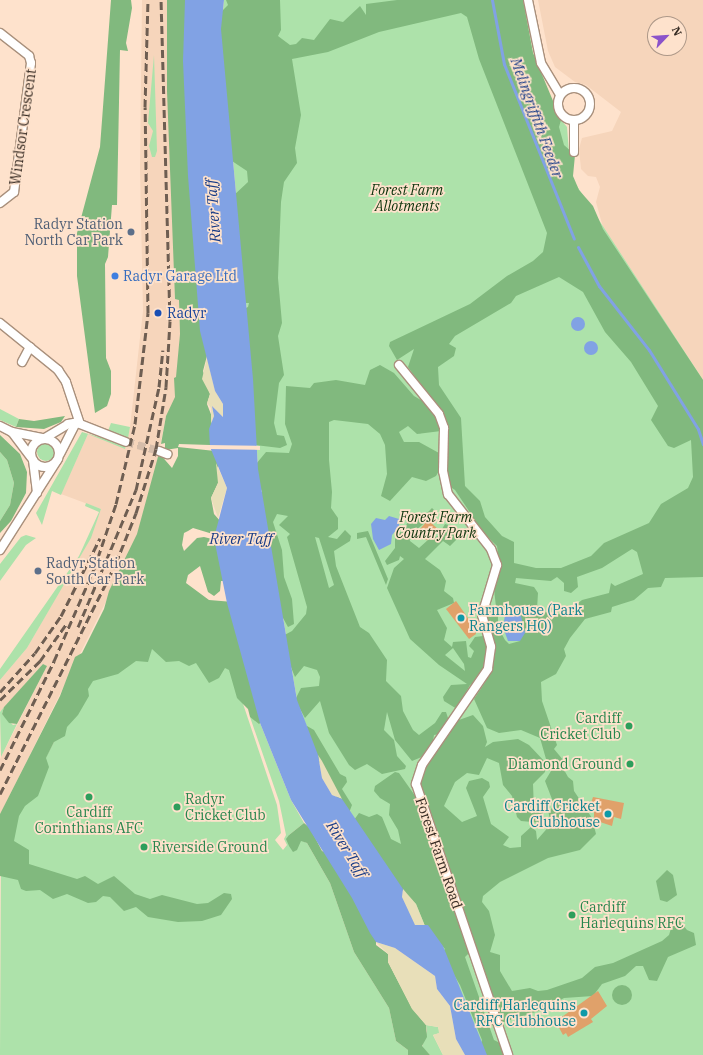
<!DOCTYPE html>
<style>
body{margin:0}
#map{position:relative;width:703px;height:1055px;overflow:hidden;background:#fee2cc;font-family:"IBM Plex Serif",serif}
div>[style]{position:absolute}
.built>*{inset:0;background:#f6d5bb}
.green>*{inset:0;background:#ade2aa}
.round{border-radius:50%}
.forest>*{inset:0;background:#81b97e}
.sand>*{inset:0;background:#e8dfb9}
.water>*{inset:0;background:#81a2e4}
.pier>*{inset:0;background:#fee2cc;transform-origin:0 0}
.stream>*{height:3px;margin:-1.5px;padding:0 1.5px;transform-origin:1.5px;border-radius:1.5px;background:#81a2e4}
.building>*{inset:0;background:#e0a16a;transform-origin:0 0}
.street-tunnel>*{height:8px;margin-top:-4px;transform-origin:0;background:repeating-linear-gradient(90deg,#d6bdaa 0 8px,transparent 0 12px)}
.roads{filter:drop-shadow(1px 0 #a9907c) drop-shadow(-1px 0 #a9907c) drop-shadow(0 1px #a9907c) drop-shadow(0 -1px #a9907c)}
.street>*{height:8px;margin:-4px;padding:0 4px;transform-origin:4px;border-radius:4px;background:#fff}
.street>.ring{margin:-4px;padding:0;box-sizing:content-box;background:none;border:8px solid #fff;border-radius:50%}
.rail>*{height:3px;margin-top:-1.5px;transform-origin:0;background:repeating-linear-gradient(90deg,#6e5e52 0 8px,transparent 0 12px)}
.dots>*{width:11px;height:11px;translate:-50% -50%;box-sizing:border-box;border:2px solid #fee2cc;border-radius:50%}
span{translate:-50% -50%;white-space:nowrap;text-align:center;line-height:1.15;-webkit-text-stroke:3.5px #fee2cc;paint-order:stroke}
.street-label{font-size:14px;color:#342921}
.park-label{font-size:14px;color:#0c340c;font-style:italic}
.service-label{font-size:14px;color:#4e5e75}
.right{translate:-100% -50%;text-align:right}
.left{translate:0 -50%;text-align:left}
.shop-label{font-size:14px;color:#366cbe}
.transit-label{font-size:14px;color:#164399}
.culture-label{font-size:14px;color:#0d838f}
.leisure-label{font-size:14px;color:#27864d}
.water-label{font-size:15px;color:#183b86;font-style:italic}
.north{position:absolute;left:647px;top:16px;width:40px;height:40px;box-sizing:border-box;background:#fee2cc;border:1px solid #ad9888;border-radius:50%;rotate:65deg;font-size:11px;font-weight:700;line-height:16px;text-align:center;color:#342921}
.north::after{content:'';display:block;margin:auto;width:14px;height:18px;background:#8b53ca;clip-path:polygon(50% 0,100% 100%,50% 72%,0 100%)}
</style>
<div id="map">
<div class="built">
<div style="clip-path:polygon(142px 0,170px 0,175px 299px,179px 299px,180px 334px,174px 417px,166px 416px,152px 490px,138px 537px,0 815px,0 759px,47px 666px,43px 664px,0 712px,0 680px,27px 648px,90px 538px,101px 509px,61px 494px,88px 434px,126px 445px,130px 427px,143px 311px,140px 168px)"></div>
<div style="clip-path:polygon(evenodd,538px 0,703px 0,703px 380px,604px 231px,596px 202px,600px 187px,596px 177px,588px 176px,581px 169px,579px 149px,582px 138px,612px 131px,621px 112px,586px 85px,575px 82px,555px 67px,548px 51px,538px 0,655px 24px,679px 24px,679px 48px,655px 48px,655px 24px)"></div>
</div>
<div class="green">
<div style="clip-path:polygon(224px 0,523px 0,533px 53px,555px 113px,567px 127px,571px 177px,703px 380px,703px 1055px,512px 1055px,500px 1023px,504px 1055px,487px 1055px,428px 925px,425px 926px,403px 889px,351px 815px,311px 739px,297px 700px,258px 469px,253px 379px,221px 29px)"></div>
<div style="clip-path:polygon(154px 55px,157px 151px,155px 157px,152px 157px,149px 146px,153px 131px,148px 123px)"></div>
<div style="clip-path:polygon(0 409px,19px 419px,16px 427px,0 420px)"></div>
<div style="clip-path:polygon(111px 423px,130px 427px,128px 438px,108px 431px)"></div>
<div style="clip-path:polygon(82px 432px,126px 445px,125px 449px,88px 434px,61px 495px,52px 491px,42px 525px,36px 513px)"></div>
<div class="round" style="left:37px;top:443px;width:18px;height:18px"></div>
<div style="clip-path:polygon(0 452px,7px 460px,14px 483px,10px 505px,0 521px)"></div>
<div style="clip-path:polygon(86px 503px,101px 509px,91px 538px,27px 648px,0 680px,0 669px,79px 556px,99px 512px,85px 506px)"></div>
<div style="clip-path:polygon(26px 535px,36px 538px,26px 545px,0 581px,0 564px,21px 537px)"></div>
<div style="clip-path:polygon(150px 641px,231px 668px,277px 805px,281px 833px,275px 840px,283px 850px,287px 845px,284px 839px,286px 835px,279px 801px,250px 717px,260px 723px,291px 800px,304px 823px,289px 835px,307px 843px,330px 883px,354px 952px,389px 1008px,396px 1041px,408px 1050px,408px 1055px,0 1055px,1px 843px,88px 677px)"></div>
<div style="clip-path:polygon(4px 707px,2px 714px,13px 725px,17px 724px,1px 757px,0 712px)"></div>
<div style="clip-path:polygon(426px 1025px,438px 1027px,440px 1033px,433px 1035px,443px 1055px,430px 1055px,422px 1047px,427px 1031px)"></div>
</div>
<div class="forest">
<div style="clip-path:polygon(111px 0,131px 0,132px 8px,126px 43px,128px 51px,120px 50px,117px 205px,112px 205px,108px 257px,105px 264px,106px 358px,111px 371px,111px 394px,107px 406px,95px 413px,77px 276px,77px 233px,100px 147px)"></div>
<div style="clip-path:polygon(167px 0,196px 0,208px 352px,203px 371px,210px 394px,207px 404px,212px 417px,210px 445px,179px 444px,178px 447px,215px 451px,218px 458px,218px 483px,211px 498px,214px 514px,221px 522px,216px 535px,193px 528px,188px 531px,184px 533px,182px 545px,184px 551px,197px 538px,204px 537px,224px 542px,227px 581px,221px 581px,220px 591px,214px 596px,208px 592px,200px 566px,188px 575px,186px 583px,209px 600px,233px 602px,262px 721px,259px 724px,250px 717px,248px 709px,237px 698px,229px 670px,225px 668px,219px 678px,209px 683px,196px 663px,189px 666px,179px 661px,166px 662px,152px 649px,148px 662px,136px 661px,118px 674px,93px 681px,88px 689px,89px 696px,78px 715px,67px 727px,65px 736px,54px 742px,46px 758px,49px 767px,38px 796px,25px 806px,19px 816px,14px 841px,29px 850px,29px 864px,77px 879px,85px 876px,98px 884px,114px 876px,135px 894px,150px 899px,162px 895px,197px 904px,208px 903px,224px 893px,231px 894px,232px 899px,221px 915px,202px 921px,178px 922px,148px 917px,136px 907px,124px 911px,110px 897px,103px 896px,96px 902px,88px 903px,67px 894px,53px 899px,40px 890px,26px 891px,21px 889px,18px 880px,0 876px,0 814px,60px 696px,75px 657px,82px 653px,104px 609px,109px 591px,137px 534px,159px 453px,172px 468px,178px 456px,178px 448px,165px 450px,165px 443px,161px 444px,166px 416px,175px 397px,174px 378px,176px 377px,180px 334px,179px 300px,175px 299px,167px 91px)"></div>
<div style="clip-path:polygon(evenodd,226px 0,280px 0,281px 30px,278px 36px,290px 45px,296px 44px,302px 38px,314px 40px,330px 19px,343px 22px,360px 6px,366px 15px,366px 4px,397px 0,523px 0,533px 53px,561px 120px,559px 127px,564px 145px,575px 155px,573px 176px,579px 190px,593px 206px,603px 229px,703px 380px,703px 577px,665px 578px,661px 587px,648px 588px,634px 600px,612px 607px,611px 612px,585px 619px,570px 638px,564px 649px,566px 656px,556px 674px,541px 682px,542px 701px,557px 745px,554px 749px,564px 761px,563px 768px,568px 777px,573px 781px,574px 791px,592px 818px,596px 834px,580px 850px,548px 858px,500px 882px,483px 896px,482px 902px,489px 911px,495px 935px,490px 952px,500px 955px,500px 971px,512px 991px,530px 988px,538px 991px,547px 990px,582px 978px,595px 967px,613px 963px,662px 941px,669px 935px,673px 922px,679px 920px,687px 930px,694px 933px,696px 945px,668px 957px,657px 981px,649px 980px,643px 966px,636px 966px,625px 976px,602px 984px,593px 996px,564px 998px,542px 1010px,504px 1022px,491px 1017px,474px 967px,475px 959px,468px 954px,465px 957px,494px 1040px,500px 1043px,504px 1055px,478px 1055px,482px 1040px,460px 985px,441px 953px,445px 949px,425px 926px,416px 904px,396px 884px,359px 833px,354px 820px,359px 813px,369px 817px,377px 814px,382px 817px,391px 839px,401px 844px,398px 830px,389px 815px,390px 804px,380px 798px,374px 791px,375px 786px,395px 772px,399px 773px,418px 800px,419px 775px,450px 732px,434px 735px,432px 747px,424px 756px,412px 761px,395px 740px,387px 712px,384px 730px,394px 740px,397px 756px,406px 766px,405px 769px,382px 774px,367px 764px,355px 770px,349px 765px,329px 733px,320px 701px,305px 718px,295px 700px,301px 688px,319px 686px,320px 677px,317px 670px,304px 666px,295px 677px,279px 638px,292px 631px,306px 614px,307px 607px,287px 537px,290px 534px,279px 525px,288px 516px,277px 514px,273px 522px,282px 550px,284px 577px,292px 599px,294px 624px,288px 627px,283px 618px,277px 617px,260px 500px,262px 492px,255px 474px,256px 464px,266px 452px,289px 453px,292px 444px,285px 424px,286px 386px,310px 388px,314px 383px,336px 380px,365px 385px,370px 370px,380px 365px,394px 373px,414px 396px,426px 403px,418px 381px,408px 367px,414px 349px,397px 360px,389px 346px,390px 342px,470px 304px,507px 276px,533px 261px,543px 252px,547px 233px,479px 59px,467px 17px,461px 13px,379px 32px,328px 52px,292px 59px,301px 115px,295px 148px,297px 163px,284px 182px,281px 202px,278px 278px,282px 323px,278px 336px,284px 375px,279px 383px,274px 423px,277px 435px,284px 436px,287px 445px,280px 448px,255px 445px,241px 310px,248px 307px,249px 303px,242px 303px,232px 197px,248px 182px,247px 171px,229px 159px,218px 15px,228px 5px,226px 0,559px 277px,583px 292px,605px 332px,631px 362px,658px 406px,651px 420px,668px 446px,674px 448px,691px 440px,693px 477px,688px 488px,661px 504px,649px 523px,604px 543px,591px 556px,561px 568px,536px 568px,514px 563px,514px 542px,502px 536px,485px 517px,480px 501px,465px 486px,461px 418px,439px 385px,438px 367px,454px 356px,456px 348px,449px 344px,455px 336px,511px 303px,516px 296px,559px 277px,226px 0,334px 420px,368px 424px,380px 434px,385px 445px,387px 474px,381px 496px,390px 501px,412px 477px,426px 481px,436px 476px,440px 469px,439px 453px,419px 442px,404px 442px,399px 432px,408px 426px,417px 434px,441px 431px,449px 486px,455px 490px,473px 517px,472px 522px,497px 546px,500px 569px,494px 589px,496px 607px,486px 616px,487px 630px,483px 636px,475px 637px,469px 646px,474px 651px,471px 658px,468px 657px,466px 641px,453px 642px,452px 647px,444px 640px,447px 628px,437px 610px,454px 603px,453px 598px,444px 591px,446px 581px,440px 570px,425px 559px,443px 541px,450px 546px,460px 536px,462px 538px,463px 534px,454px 532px,452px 526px,445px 524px,438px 536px,429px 539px,419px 548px,410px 541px,409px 536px,428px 520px,435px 519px,436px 512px,432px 508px,427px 513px,414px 515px,395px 539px,395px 548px,385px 561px,387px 565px,399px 560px,400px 556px,404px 559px,394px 568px,387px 588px,410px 639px,439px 665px,467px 684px,451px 685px,443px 697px,444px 701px,457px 709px,470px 685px,480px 679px,485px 665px,486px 681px,474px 699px,487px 728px,499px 733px,521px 730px,540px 738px,546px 759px,554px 766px,545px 781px,555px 807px,548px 810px,551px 824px,537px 840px,536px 831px,531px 827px,521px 836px,521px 847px,510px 848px,503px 845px,509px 837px,491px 824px,483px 797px,490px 787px,489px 782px,482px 778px,469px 781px,466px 788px,477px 816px,462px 822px,444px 806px,455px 782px,467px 773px,479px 775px,487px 758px,499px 763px,503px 785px,512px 796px,517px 817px,521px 821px,543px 823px,543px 812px,534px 810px,533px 784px,545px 772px,546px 763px,529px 745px,518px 739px,493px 742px,485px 747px,487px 742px,483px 726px,473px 715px,456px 721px,448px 718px,446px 712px,442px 712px,435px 723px,419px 735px,413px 730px,403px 711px,401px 696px,386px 681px,387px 660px,369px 633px,360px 627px,336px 566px,334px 551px,350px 541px,351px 536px,345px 530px,337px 539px,328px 537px,338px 529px,338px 518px,331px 508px,332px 492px,329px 460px,329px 422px,334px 420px,226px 0,315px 537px,319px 538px,334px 585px,329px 588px,315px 537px,226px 0,632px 549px,637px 552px,643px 574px,615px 586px,611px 583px,609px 593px,582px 600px,568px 611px,555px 615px,537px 609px,538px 593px,534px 587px,515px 583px,516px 578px,551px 581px,557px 577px,564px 583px,564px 591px,571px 593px,578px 587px,577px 577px,602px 568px,632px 549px,226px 0,498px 609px,516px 609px,520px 641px,509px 644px,505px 640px,498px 627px,498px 609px,226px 0,453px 648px,464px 664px,465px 671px,445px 655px,453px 648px)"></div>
<div style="clip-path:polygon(65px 416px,61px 422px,44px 429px,16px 427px,19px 419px,34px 421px)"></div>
<div style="clip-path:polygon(0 435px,20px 454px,27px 472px,26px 493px,11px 521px,0 533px,0 521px,10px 505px,14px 483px,7px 460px,0 452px)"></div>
<div style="clip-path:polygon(368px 531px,388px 579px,386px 585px,366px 537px,357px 539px,357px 533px)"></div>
<div style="clip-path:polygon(43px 664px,47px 666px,17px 724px,9px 723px,2px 714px,4px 707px)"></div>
<div style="clip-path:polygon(307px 726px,314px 730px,340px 774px,346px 777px,347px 782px,342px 789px,352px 805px,347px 818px,304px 731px)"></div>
<div style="clip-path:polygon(304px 823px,310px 828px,322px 851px,329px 854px,376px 936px,376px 945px,388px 954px,388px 962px,412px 1008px,426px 1025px,427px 1037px,422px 1046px,430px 1055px,408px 1055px,408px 1050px,396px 1041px,389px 1008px,354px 952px,330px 883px,307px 843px,301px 841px,297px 850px,293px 852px,289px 846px,286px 839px,289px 835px)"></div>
<div style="clip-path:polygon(667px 870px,673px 875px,677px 895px,667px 902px,660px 900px,656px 881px)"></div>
<div class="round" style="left:612px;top:985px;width:20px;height:20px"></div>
</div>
<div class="sand">
<div style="clip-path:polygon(207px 358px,215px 391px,223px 404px,223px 417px,212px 406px,214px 416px,211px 424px,211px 408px,207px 403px,210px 394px,202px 379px)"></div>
<div style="clip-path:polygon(216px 463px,227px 488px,218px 518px,211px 498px,218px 483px)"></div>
<div style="clip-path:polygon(318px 755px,322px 761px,342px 799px,332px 795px,322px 778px)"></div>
<div style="clip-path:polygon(403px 889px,416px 904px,425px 926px,415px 926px,410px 917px,402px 897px)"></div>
<div style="clip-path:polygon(376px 942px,395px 948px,435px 976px,437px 989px,450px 1006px,456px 1039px,465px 1055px,443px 1055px,433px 1035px,439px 1033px,438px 1027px,426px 1025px,412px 1009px,388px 962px,388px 954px)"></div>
</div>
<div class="water">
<div style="clip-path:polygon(185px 0,224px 0,221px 29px,253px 379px,258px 469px,297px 700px,318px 755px,322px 778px,332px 795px,342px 799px,403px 889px,402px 897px,415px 925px,428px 925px,443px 946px,487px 1055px,465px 1055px,456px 1039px,450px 1006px,437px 989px,435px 976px,395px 948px,376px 942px,370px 933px,352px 898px,291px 800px,260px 723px,227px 603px,214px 538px,227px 488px,210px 447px,209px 429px,214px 416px,212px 406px,223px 417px,223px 404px,215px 391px,200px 331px,188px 176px,183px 61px)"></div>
<div class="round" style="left:571px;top:317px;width:14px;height:14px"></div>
<div class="round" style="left:584px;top:341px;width:14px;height:14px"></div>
<div style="clip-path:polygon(389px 516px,399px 519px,399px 527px,392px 535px,391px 544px,379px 550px,373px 539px,371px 524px,376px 518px,385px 520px)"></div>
<div style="clip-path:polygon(512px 608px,521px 616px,525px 633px,520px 641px,508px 641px,503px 627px,505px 615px)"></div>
</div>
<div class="pier">
<div style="left:208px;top:445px;width:52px;height:4px;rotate:1deg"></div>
</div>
<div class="stream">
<div style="left:492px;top:0;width:65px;rotate:79.4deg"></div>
<div style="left:504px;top:64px;width:188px;rotate:68.2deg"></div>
<div style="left:578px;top:247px;width:44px;rotate:61.7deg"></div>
<div style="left:599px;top:286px;width:81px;rotate:52deg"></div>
<div style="left:649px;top:350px;width:93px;rotate:58.2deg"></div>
<div style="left:698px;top:429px;width:16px;rotate:72deg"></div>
</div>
<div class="building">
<div style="left:428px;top:520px;width:13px;height:16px;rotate:42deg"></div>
<div style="clip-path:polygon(456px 601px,475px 628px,476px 634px,469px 639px,446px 609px)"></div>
<div style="clip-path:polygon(593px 797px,624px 803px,621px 819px,614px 817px,612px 826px,594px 820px,594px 811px,589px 809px)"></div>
<div style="clip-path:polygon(598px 991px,607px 1006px,591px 1019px,593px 1022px,568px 1037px,566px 1033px,563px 1035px,557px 1024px,560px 1022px,559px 1019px)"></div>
</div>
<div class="street-tunnel">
<div style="left:126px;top:442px;width:34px;rotate:15deg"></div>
</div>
<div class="roads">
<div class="street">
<div style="left:528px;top:0;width:64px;rotate:78.3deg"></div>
<div style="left:541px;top:63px;width:37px;rotate:59deg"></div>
<div style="left:0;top:33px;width:37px;rotate:38deg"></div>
<div style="left:29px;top:56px;width:7px;rotate:74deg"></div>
<div style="left:31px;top:63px;width:130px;rotate:97.5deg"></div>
<div style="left:14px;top:192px;width:18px;rotate:142deg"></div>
<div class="ring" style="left:558px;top:88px;width:24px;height:24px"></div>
<div style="left:574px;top:152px;width:32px;rotate:-90deg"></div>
<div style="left:0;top:323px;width:75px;rotate:39deg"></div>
<div style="left:58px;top:370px;width:14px;rotate:56deg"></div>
<div style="left:66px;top:382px;width:44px;rotate:71.6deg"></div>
<div style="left:80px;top:424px;width:49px;rotate:21.4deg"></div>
<div style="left:22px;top:362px;width:17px;rotate:-62deg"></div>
<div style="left:399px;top:365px;width:63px;rotate:50.8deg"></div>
<div style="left:439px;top:414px;width:15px;rotate:70deg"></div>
<div style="left:444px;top:428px;width:43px;rotate:91.3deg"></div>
<div style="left:443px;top:471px;width:24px;rotate:78deg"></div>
<div style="left:448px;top:494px;width:70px;rotate:52deg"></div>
<div style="left:491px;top:549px;width:17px;rotate:69deg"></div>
<div style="left:497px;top:565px;width:52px;rotate:106.7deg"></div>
<div style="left:482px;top:615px;width:33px;rotate:74deg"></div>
<div style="left:491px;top:647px;width:22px;rotate:98deg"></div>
<div style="left:488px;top:669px;width:116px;rotate:124.5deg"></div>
<div style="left:422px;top:765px;width:20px;rotate:108deg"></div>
<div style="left:416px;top:784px;width:286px;rotate:71.2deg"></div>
<div style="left:0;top:426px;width:13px;rotate:27deg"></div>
<div style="left:12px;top:432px;width:32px;rotate:11deg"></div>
<div style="left:12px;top:432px;width:31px;rotate:53deg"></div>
<div style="left:45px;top:438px;width:27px;rotate:-31deg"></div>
<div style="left:68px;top:424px;width:10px;rotate:-11deg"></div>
<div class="ring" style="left:31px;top:439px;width:20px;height:20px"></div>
<div style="left:159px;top:451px;width:9px;rotate:21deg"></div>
<div style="left:60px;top:454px;width:35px;rotate:-63deg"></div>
<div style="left:33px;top:460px;width:33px;rotate:83deg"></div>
<div style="left:0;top:550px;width:108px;rotate:-57.5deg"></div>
</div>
</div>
<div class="rail">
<div style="left:78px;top:627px;width:149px;rotate:-67.1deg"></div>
<div style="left:136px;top:490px;width:106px;rotate:-77.4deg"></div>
<div style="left:159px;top:387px;width:37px;rotate:-84deg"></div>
<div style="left:0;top:692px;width:52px;rotate:-48.1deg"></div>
<div style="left:35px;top:653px;width:45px;rotate:-54.9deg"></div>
<div style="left:61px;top:616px;width:87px;rotate:-63.4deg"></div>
<div style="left:0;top:700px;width:56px;rotate:-44.3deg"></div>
<div style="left:40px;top:661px;width:47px;rotate:-54.6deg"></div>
<div style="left:0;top:770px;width:122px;rotate:-63.6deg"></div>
<div style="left:54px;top:661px;width:100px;rotate:-66.5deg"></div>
<div style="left:94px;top:569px;width:69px;rotate:-71.3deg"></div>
<div style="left:116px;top:504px;width:82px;rotate:-76.6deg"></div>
<div style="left:135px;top:424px;width:112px;rotate:-83.3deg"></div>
<div style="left:148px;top:313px;width:206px;rotate:-90.8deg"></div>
<div style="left:145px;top:107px;width:107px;rotate:-88.4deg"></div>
<div style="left:0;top:794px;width:258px;rotate:-63.3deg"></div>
<div style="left:116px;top:563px;width:54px;rotate:-68.2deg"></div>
<div style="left:136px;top:513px;width:67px;rotate:-72.6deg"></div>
<div style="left:156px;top:449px;width:63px;rotate:-80.8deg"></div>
<div style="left:166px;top:387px;width:66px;rotate:-86.5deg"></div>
<div style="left:170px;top:321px;width:321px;rotate:-91.6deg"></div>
</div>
<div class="dots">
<div style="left:131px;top:232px;background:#5c6f8a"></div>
<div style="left:115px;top:276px;background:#3f7fe0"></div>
<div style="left:158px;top:313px;background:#1a4fb4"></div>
<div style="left:38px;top:571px;background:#5c6f8a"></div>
<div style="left:461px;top:618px;background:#0f9aa8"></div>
<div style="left:629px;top:726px;background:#2e9e5b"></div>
<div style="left:630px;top:764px;background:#2e9e5b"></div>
<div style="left:89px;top:797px;background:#2e9e5b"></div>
<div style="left:177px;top:807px;background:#2e9e5b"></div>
<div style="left:608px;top:814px;background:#0f9aa8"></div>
<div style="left:144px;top:847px;background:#2e9e5b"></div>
<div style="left:572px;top:915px;background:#2e9e5b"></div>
<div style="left:584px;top:1013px;background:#0f9aa8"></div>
</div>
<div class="street-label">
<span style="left:23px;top:127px;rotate:-82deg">Windsor Crescent</span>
<span style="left:439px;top:853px;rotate:71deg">Forest Farm Road</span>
</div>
<div class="park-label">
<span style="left:407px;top:198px">Forest Farm<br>Allotments</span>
<span style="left:436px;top:525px">Forest Farm<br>Country Park</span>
</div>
<div class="service-label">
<span class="right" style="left:123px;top:232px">Radyr Station<br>North Car Park</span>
<span class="left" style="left:46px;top:571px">Radyr Station<br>South Car Park</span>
</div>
<div class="shop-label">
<span class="left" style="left:123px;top:276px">Radyr Garage Ltd</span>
</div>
<div class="transit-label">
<span class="left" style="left:167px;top:313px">Radyr</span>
</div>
<div class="culture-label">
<span class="left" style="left:469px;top:618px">Farmhouse (Park<br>Rangers HQ)</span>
<span class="right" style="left:600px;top:814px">Cardiff Cricket<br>Clubhouse</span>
<span class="right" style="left:576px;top:1013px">Cardiff Harlequins<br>RFC Clubhouse</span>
</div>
<div class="leisure-label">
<span class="right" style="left:621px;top:726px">Cardiff<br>Cricket Club</span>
<span class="right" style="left:622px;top:764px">Diamond Ground</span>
<span class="left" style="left:185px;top:807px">Radyr<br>Cricket Club</span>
<span style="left:89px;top:820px">Cardiff<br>Corinthians AFC</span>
<span class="left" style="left:152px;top:847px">Riverside Ground</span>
<span class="left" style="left:580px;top:915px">Cardiff<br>Harlequins RFC</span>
</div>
<div class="water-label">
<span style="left:537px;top:118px;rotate:70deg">Melingriffith Feeder</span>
<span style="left:213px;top:211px;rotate:-94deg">River Taff</span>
<span style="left:241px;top:539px">River Taff</span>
<span style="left:347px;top:849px;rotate:58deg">River Taff</span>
</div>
<div class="north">N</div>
</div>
